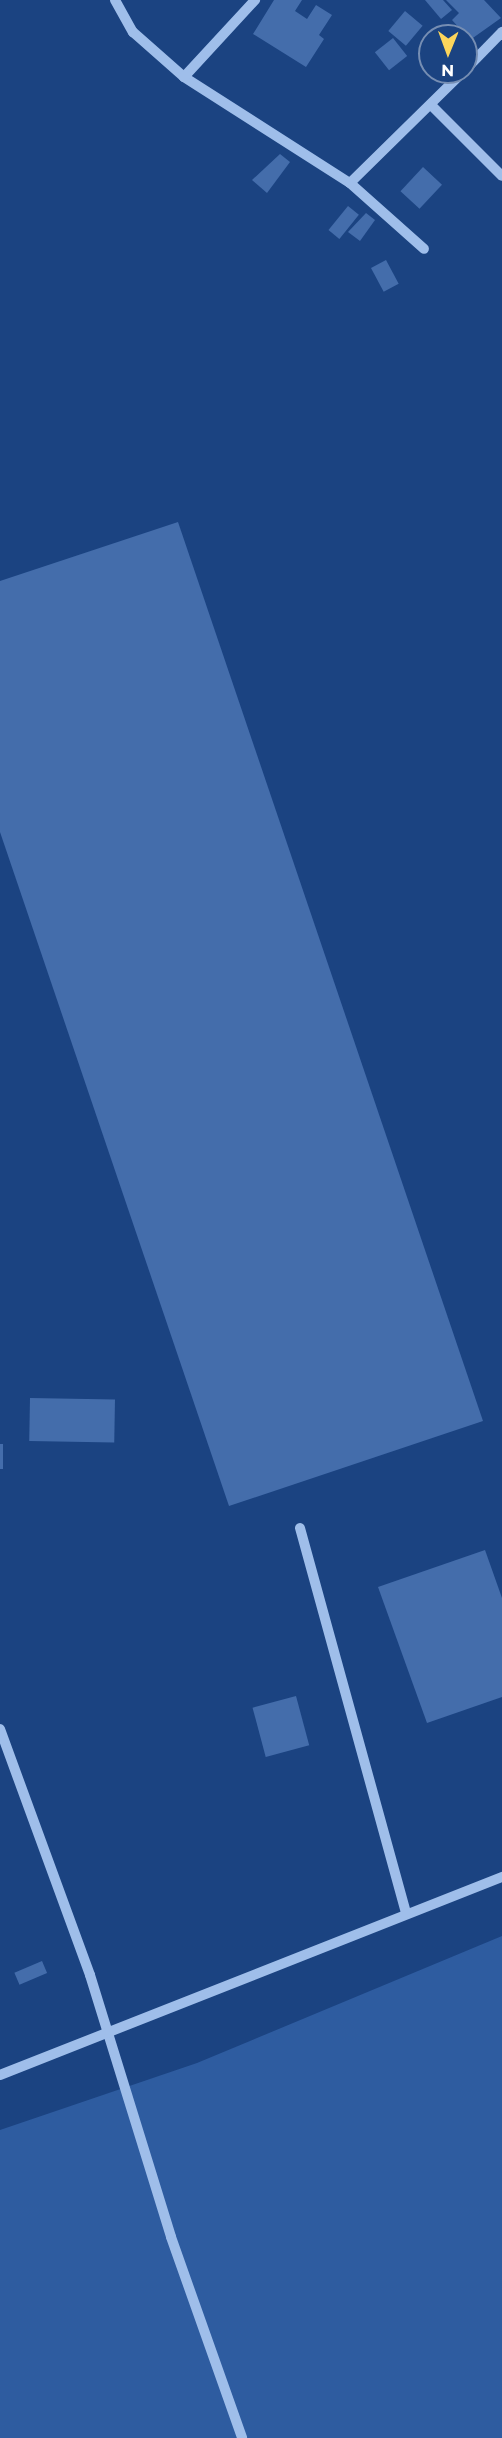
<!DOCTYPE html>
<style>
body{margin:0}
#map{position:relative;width:502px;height:2438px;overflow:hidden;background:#1b4381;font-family:Montserrat,sans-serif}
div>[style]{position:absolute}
.green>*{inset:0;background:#2e5ca0}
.building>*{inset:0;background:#446dab;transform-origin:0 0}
.minor>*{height:10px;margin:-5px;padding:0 5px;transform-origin:5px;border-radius:5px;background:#9fbeea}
span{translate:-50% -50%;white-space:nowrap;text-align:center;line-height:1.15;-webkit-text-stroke:5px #1b4381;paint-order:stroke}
.north{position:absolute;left:418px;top:24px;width:60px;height:60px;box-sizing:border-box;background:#1b4381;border:2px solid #768eb3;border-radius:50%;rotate:181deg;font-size:16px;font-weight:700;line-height:24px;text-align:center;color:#fff}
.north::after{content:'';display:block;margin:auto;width:21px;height:27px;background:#fcd55b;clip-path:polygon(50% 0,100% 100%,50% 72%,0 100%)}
</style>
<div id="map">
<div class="green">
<div style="clip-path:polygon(502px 1936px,502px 2438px,0 2438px,0 2130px,197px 2063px)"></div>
</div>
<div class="building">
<div style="clip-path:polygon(274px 0,302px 0,295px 11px,307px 19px,316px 5px,332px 15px,319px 35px,324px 39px,306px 67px,253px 34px)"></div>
<div style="clip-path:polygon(425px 0,443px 0,452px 10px,441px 19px)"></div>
<div style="clip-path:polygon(446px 0,484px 0,501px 18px,470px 40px,452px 20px,459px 13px)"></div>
<div style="left:405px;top:11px;width:23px;height:26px;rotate:40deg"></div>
<div style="left:393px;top:38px;width:23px;height:23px;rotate:52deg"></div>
<div style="clip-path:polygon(280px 154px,290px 162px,267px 193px,252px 180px)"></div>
<div style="left:423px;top:167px;width:26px;height:33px;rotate:43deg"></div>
<div style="left:348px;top:206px;width:14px;height:31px;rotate:39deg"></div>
<div style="clip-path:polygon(366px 213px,375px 220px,360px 241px,348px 232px)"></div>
<div style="left:386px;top:260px;width:27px;height:17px;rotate:62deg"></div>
<div style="clip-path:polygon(178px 522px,483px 1421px,229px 1506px,0 832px,0 581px)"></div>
<div style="left:30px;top:1398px;width:85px;height:43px;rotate:1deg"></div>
<div style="left:0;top:1444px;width:3px;height:25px"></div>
<div style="clip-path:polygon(485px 1550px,502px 1598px,502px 1697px,427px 1723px,378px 1587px)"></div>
<div style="left:296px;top:1696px;width:51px;height:45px;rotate:75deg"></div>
<div style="left:42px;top:1961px;width:13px;height:30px;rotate:67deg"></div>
</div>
<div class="minor">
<div style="left:115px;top:0;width:37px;rotate:61deg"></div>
<div style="left:133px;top:32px;width:68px;rotate:41.4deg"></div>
<div style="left:184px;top:77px;width:197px;rotate:32.6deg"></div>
<div style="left:350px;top:183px;width:158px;rotate:-44.5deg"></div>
<div style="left:466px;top:69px;width:52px;rotate:-45.8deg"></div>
<div style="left:184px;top:77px;width:105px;rotate:-47.3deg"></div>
<div style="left:431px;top:105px;width:100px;rotate:45deg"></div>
<div style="left:350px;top:183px;width:99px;rotate:41.7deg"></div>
<div style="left:300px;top:1528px;width:399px;rotate:74.6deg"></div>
<div style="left:0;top:1729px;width:262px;rotate:69.9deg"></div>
<div style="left:90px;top:1975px;width:274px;rotate:72.8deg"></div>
<div style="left:171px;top:2237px;width:213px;rotate:70.5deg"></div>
<div style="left:0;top:2075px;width:540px;rotate:-21.53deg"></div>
</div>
<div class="north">N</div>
</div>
